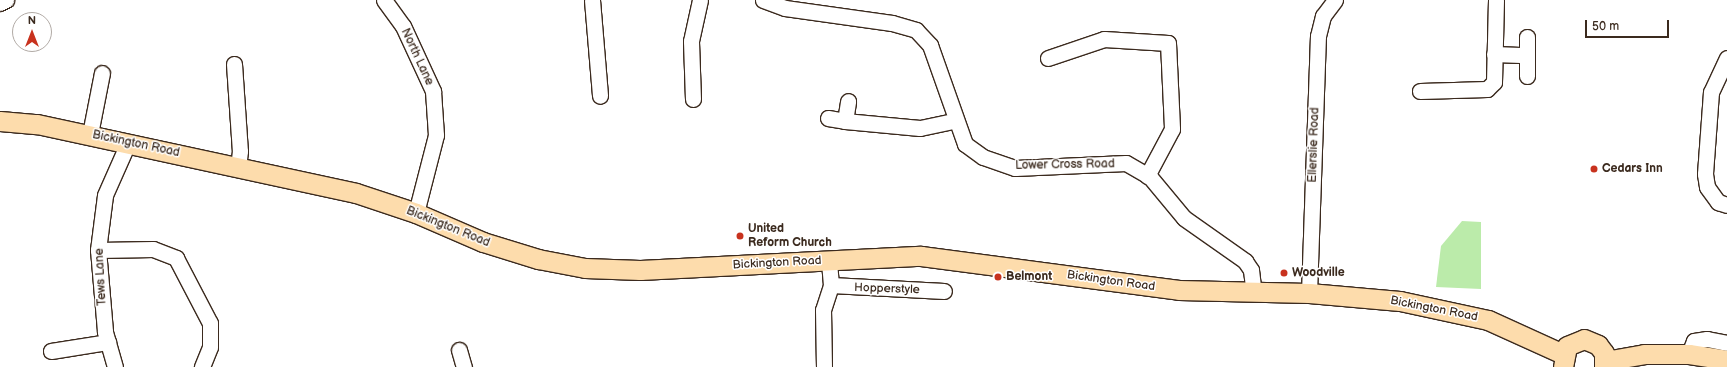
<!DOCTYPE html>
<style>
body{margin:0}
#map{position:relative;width:1727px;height:367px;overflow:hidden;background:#fff;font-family:"Balsamiq Sans",sans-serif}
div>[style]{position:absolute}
.green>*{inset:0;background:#bbebaa}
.roads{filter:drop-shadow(1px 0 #3b2a1e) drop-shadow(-1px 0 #3b2a1e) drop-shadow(0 1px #3b2a1e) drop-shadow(0 -1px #3b2a1e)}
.minor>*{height:15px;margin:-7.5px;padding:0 7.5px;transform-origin:7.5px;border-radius:7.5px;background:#fff}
.major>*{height:19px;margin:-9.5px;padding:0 9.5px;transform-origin:9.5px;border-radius:9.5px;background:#fddcac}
.dots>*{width:11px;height:11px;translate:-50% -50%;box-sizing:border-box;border:2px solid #fff;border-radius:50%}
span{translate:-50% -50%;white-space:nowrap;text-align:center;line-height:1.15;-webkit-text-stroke:3px #fff;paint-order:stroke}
.street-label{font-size:12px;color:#3b2a1e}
.poi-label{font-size:12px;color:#3b2a1e;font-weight:700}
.left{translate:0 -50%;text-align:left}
.north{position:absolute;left:12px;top:12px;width:40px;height:40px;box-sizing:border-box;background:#fff;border:1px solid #b1aaa5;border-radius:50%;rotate:0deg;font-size:11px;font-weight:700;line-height:16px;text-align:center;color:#3b2a1e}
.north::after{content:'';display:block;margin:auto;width:14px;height:18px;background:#c8321e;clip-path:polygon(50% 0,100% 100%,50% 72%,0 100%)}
.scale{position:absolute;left:1585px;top:20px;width:84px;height:18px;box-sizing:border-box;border:2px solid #3b2a1e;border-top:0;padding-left:5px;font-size:12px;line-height:14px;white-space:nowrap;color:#3b2a1e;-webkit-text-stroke:3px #fff;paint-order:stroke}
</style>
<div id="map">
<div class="green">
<div style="clip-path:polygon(1462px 221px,1481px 222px,1481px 289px,1436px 287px,1441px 246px)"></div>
</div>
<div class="roads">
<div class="minor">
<div style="left:384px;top:0;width:32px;rotate:54deg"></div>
<div style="left:403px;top:26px;width:72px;rotate:65.2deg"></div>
<div style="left:433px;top:91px;width:44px;rotate:86.1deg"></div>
<div style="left:436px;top:135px;width:81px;rotate:104.4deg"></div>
<div style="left:592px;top:0;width:96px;rotate:85.2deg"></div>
<div style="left:763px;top:0;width:23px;rotate:20deg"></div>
<div style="left:785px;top:8px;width:108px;rotate:8deg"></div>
<div style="left:892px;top:23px;width:25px;rotate:16deg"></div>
<div style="left:916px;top:30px;width:21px;rotate:47deg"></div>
<div style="left:930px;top:45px;width:105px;rotate:70.5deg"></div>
<div style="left:965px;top:144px;width:22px;rotate:36deg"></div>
<div style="left:983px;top:157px;width:34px;rotate:19deg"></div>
<div style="left:1015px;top:168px;width:111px;rotate:-2.6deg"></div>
<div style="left:1126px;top:163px;width:28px;rotate:30deg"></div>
<div style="left:1150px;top:177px;width:53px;rotate:50.3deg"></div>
<div style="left:1184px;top:218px;width:75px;rotate:35.2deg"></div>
<div style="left:1245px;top:261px;width:11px;rotate:56deg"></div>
<div style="left:1251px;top:270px;width:23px;rotate:83deg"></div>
<div style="left:0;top:3px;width:7px;rotate:-27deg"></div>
<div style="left:1494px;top:54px;width:33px;rotate:2deg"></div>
<div style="left:1527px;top:55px;width:21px;rotate:90deg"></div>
<div style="left:1527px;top:55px;width:18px;rotate:-90deg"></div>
<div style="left:1048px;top:58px;width:59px;rotate:-18.7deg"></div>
<div style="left:1104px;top:39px;width:64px;rotate:3.6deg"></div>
<div style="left:1168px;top:43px;width:86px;rotate:87.3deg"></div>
<div style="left:1172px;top:129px;width:53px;rotate:118deg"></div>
<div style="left:1727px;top:58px;width:38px;rotate:115deg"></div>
<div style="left:1711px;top:92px;width:82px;rotate:94.2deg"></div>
<div style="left:1705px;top:174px;width:13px;rotate:81deg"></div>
<div style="left:1707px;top:187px;width:19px;rotate:54deg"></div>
<div style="left:1718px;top:202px;width:9px;rotate:18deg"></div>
<div style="left:234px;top:64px;width:87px;rotate:86.1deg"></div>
<div style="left:240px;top:151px;width:16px;rotate:97deg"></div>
<div style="left:1420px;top:91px;width:67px;rotate:-1.7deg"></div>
<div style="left:1487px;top:89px;width:10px;rotate:-45deg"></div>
<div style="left:1494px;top:82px;width:82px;rotate:-88.6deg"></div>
<div style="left:693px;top:99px;width:58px;rotate:-92deg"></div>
<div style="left:691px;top:41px;width:42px;rotate:-77.6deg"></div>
<div style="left:828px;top:118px;width:17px;rotate:10deg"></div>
<div style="left:845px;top:121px;width:20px;rotate:-81deg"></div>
<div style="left:845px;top:121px;width:75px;rotate:5.3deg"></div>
<div style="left:920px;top:128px;width:35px;rotate:-12deg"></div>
<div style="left:90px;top:134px;width:62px;rotate:-78.9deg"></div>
<div style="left:98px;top:250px;width:55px;rotate:-1deg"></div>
<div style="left:153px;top:249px;width:25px;rotate:21deg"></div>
<div style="left:176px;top:258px;width:73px;rotate:62.4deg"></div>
<div style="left:210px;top:323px;width:24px;rotate:90deg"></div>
<div style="left:210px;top:347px;width:22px;rotate:112deg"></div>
<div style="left:831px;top:285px;width:113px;rotate:3deg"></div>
<div style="left:1309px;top:293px;width:257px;rotate:-88deg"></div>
<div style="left:1318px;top:36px;width:21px;rotate:-76deg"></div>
<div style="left:1323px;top:16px;width:20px;rotate:-53deg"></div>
<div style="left:459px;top:350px;width:18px;rotate:74deg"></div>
<div style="left:51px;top:351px;width:58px;rotate:-9deg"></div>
<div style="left:1689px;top:354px;width:14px;rotate:-69deg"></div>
<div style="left:1694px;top:341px;width:13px;rotate:-9deg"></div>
<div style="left:1707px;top:339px;width:20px;rotate:11deg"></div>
<div style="left:115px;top:367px;width:37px;rotate:-106deg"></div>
<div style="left:105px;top:331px;width:81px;rotate:-94.9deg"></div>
<div style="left:98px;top:250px;width:55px;rotate:-82.7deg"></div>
<div style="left:105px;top:195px;width:57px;rotate:-66.1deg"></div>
<div style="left:824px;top:367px;width:57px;rotate:-91deg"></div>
<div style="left:823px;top:310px;width:26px;rotate:-72deg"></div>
<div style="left:831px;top:285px;width:25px;rotate:-95deg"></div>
</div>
<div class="major">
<div style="left:0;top:121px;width:37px;rotate:5deg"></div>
<div style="left:37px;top:124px;width:326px;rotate:12.2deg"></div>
<div style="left:356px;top:193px;width:63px;rotate:18.4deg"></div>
<div style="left:416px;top:213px;width:73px;rotate:23.4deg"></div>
<div style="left:483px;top:242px;width:58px;rotate:17.2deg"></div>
<div style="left:538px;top:259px;width:48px;rotate:10.8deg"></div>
<div style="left:585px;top:268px;width:55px;rotate:2.1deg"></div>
<div style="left:640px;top:270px;width:281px;rotate:-2.9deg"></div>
<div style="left:921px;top:256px;width:260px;rotate:7.5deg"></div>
<div style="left:1179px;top:290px;width:130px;rotate:1.3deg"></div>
<div style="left:1309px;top:293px;width:91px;rotate:5deg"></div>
<div style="left:1400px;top:301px;width:90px;rotate:12.2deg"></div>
<div style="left:1488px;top:320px;width:82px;rotate:24.4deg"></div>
<div style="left:1605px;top:361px;width:40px;rotate:-10deg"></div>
<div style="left:1644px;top:354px;width:45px"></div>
<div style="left:1689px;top:354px;width:38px;rotate:9deg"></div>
<div style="left:1563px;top:367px;width:21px;rotate:-79deg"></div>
<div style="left:1567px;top:346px;width:18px;rotate:-22deg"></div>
<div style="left:1584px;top:339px;width:15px;rotate:23deg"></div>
<div style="left:1598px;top:345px;width:10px;rotate:53deg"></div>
<div style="left:1604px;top:353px;width:14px;rotate:90deg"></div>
</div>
</div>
<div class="dots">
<div style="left:1594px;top:169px;background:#c8321e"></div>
<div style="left:740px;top:236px;background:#c8321e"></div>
<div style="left:1284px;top:273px;background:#c8321e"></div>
<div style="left:998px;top:277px;background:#c8321e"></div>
</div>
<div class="street-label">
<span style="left:417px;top:57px;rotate:65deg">North Lane</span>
<span style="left:136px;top:144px;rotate:12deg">Bickington Road</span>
<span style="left:1314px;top:145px;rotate:-88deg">Ellerslie Road</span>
<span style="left:1065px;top:165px;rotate:-1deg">Lower Cross Road</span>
<span style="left:448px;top:227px;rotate:22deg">Bickington Road</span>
<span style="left:777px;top:263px;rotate:-3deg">Bickington Road</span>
<span style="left:101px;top:277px;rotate:-93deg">Tews Lane</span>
<span style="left:1111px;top:281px;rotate:8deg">Bickington Road</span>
<span style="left:887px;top:289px;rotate:2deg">Hopperstyle</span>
<span style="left:1434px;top:309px;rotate:11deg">Bickington Road</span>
</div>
<div class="poi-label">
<span class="left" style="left:1602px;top:169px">Cedars Inn</span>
<span class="left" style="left:748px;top:236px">United<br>Reform Church</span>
<span class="left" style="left:1292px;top:273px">Woodville</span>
<span class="left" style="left:1006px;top:277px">Belmont</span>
</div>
<div class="north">N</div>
<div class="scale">50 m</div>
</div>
